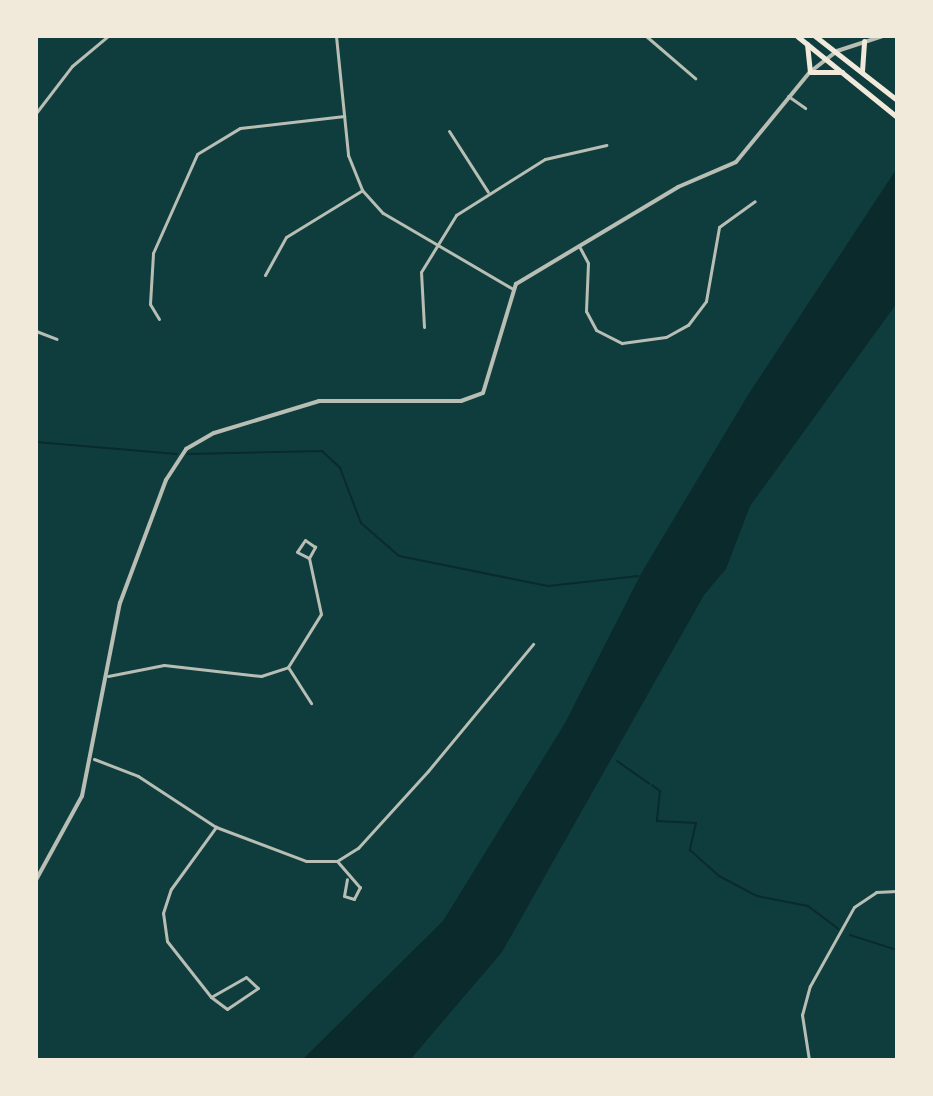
<!DOCTYPE html>
<style>
body{margin:0}
#map{position:relative;width:933px;height:1096px;overflow:hidden;background:#0f3d3e;font-family:"Asap Condensed",sans-serif}
div>[style]{position:absolute}
.water>*{inset:0;background:#0a2a2b}
.stream>*{height:2px;margin:-1px;padding:0 1px;transform-origin:1px;border-radius:1px;background:#0a2a2b}
.minor>*{height:3px;margin:-1.5px;padding:0 1.5px;transform-origin:1.5px;border-radius:1.5px;background:#b8beb3}
.tertiary>*{height:4px;margin:-2px;padding:0 2px;transform-origin:2px;border-radius:2px;background:#b8beb3}
.primary>*{height:5px;margin:-2.5px;padding:0 2.5px;transform-origin:2.5px;border-radius:2.5px;background:#f1e9da}
span{translate:-50% -50%;white-space:nowrap;text-align:center;line-height:1.15;-webkit-text-stroke:6px #f1e9da;paint-order:stroke}
.frame{position:absolute;inset:0;border:38px solid #f1e9da;pointer-events:none}
</style>
<div id="map">
<div class="water">
<div style="clip-path:polygon(897px 168px,897px 303px,750px 506px,726px 569px,704px 595px,502px 952px,410px 1060px,302px 1060px,443px 921px,565px 723px,642px 572px,748px 395px)"></div>
</div>
<div class="stream">
<div style="left:36px;top:442px;width:141px;rotate:4.9deg"></div>
<div style="left:188px;top:454px;width:134px;rotate:-1.3deg"></div>
<div style="left:322px;top:451px;width:25px;rotate:43deg"></div>
<div style="left:340px;top:468px;width:59px;rotate:69.1deg"></div>
<div style="left:361px;top:523px;width:50px;rotate:41deg"></div>
<div style="left:399px;top:556px;width:152px;rotate:11.4deg"></div>
<div style="left:548px;top:586px;width:91px;rotate:-6.3deg"></div>
<div style="left:617px;top:761px;width:39px;rotate:35deg"></div>
<div style="left:652px;top:785px;width:10px;rotate:37deg"></div>
<div style="left:660px;top:791px;width:30px;rotate:96deg"></div>
<div style="left:657px;top:821px;width:39px;rotate:3deg"></div>
<div style="left:696px;top:823px;width:28px;rotate:103deg"></div>
<div style="left:690px;top:850px;width:39px;rotate:42deg"></div>
<div style="left:719px;top:876px;width:43px;rotate:27.8deg"></div>
<div style="left:757px;top:896px;width:52px;rotate:11.1deg"></div>
<div style="left:808px;top:906px;width:38px;rotate:37deg"></div>
<div style="left:850px;top:935px;width:49px;rotate:17.7deg"></div>
</div>
<div class="minor">
<div style="left:336px;top:36px;width:120px;rotate:84.2deg"></div>
<div style="left:348px;top:155px;width:38px;rotate:68deg"></div>
<div style="left:362px;top:190px;width:31px;rotate:48deg"></div>
<div style="left:383px;top:213px;width:151px;rotate:30.3deg"></div>
<div style="left:646px;top:36px;width:65px;rotate:40.6deg"></div>
<div style="left:788px;top:96px;width:21px;rotate:35deg"></div>
<div style="left:36px;top:113px;width:59px;rotate:-52.5deg"></div>
<div style="left:72px;top:66px;width:47px;rotate:-39.8deg"></div>
<div style="left:449px;top:131px;width:72px;rotate:57.4deg"></div>
<div style="left:579px;top:246px;width:19px;rotate:62deg"></div>
<div style="left:588px;top:263px;width:48px;rotate:92.4deg"></div>
<div style="left:586px;top:311px;width:21px;rotate:62deg"></div>
<div style="left:596px;top:330px;width:29px;rotate:27deg"></div>
<div style="left:622px;top:343px;width:44px;rotate:-7.8deg"></div>
<div style="left:666px;top:337px;width:25px;rotate:-29deg"></div>
<div style="left:688px;top:325px;width:30px;rotate:-53deg"></div>
<div style="left:706px;top:301px;width:75px;rotate:-80deg"></div>
<div style="left:719px;top:227px;width:44px;rotate:-35.8deg"></div>
<div style="left:265px;top:275px;width:43px;rotate:-61.1deg"></div>
<div style="left:286px;top:237px;width:88px;rotate:-31.5deg"></div>
<div style="left:159px;top:319px;width:17px;rotate:-121deg"></div>
<div style="left:150px;top:304px;width:51px;rotate:-86.6deg"></div>
<div style="left:153px;top:253px;width:108px;rotate:-66deg"></div>
<div style="left:197px;top:154px;width:50px;rotate:-31.2deg"></div>
<div style="left:240px;top:128px;width:105px;rotate:-6.6deg"></div>
<div style="left:424px;top:327px;width:55px;rotate:-93.1deg"></div>
<div style="left:421px;top:272px;width:67px;rotate:-58.4deg"></div>
<div style="left:456px;top:215px;width:105px;rotate:-32.2deg"></div>
<div style="left:545px;top:159px;width:63px;rotate:-12.9deg"></div>
<div style="left:36px;top:331px;width:22px;rotate:21deg"></div>
<div style="left:288px;top:667px;width:43px;rotate:57.4deg"></div>
<div style="left:108px;top:676px;width:57px;rotate:-11.1deg"></div>
<div style="left:164px;top:665px;width:98px;rotate:6.5deg"></div>
<div style="left:261px;top:676px;width:28px;rotate:-18deg"></div>
<div style="left:288px;top:667px;width:62px;rotate:-58.1deg"></div>
<div style="left:321px;top:614px;width:57px;rotate:-102.1deg"></div>
<div style="left:309px;top:558px;width:13px;rotate:-61deg"></div>
<div style="left:315px;top:547px;width:12px;rotate:-145deg"></div>
<div style="left:305px;top:540px;width:14px;rotate:124deg"></div>
<div style="left:297px;top:552px;width:13px;rotate:27deg"></div>
<div style="left:94px;top:759px;width:47px;rotate:21.1deg"></div>
<div style="left:138px;top:776px;width:93px;rotate:33.2deg"></div>
<div style="left:216px;top:827px;width:96px;rotate:20.7deg"></div>
<div style="left:306px;top:861px;width:31px"></div>
<div style="left:337px;top:861px;width:25px;rotate:-32deg"></div>
<div style="left:358px;top:848px;width:104px;rotate:-47.7deg"></div>
<div style="left:428px;top:771px;width:165px;rotate:-50.4deg"></div>
<div style="left:337px;top:861px;width:35px;rotate:49deg"></div>
<div style="left:360px;top:887px;width:13px;rotate:117deg"></div>
<div style="left:354px;top:899px;width:10px;rotate:-163deg"></div>
<div style="left:344px;top:896px;width:17px;rotate:-80deg"></div>
<div style="left:246px;top:977px;width:16px;rotate:43deg"></div>
<div style="left:258px;top:988px;width:37px;rotate:146deg"></div>
<div style="left:227px;top:1009px;width:20px;rotate:-143deg"></div>
<div style="left:211px;top:997px;width:40px;rotate:-29.7deg"></div>
<div style="left:211px;top:997px;width:71px;rotate:-128.2deg"></div>
<div style="left:167px;top:941px;width:28px;rotate:-98deg"></div>
<div style="left:163px;top:913px;width:25px;rotate:-72deg"></div>
<div style="left:171px;top:889px;width:77px;rotate:-54deg"></div>
<div style="left:76px;top:1060px;width:16px"></div>
<div style="left:809px;top:1060px;width:46px;rotate:-98.8deg"></div>
<div style="left:802px;top:1015px;width:30px;rotate:-75deg"></div>
<div style="left:810px;top:986px;width:90px;rotate:-60.9deg"></div>
<div style="left:854px;top:907px;width:27px;rotate:-34deg"></div>
<div style="left:876px;top:892px;width:21px;rotate:-3deg"></div>
</div>
<div class="tertiary">
<div style="left:36px;top:880px;width:96px;rotate:-61.3deg"></div>
<div style="left:82px;top:796px;width:197px;rotate:-78.9deg"></div>
<div style="left:120px;top:603px;width:131px;rotate:-69.5deg"></div>
<div style="left:166px;top:480px;width:37px;rotate:-57deg"></div>
<div style="left:186px;top:449px;width:32px;rotate:-30deg"></div>
<div style="left:214px;top:433px;width:110px;rotate:-16.9deg"></div>
<div style="left:319px;top:401px;width:142px"></div>
<div style="left:461px;top:401px;width:23px;rotate:-20deg"></div>
<div style="left:483px;top:393px;width:114px;rotate:-73.2deg"></div>
<div style="left:516px;top:284px;width:189px;rotate:-30.9deg"></div>
<div style="left:678px;top:187px;width:63px;rotate:-23.3deg"></div>
<div style="left:736px;top:162px;width:117px;rotate:-50.6deg"></div>
<div style="left:810px;top:72px;width:34px;rotate:-38deg"></div>
<div style="left:837px;top:51px;width:48px;rotate:-18.1deg"></div>
</div>
<div class="primary">
<div style="left:797px;top:36px;width:129px;rotate:39deg"></div>
<div style="left:815px;top:36px;width:104px;rotate:38deg"></div>
<div style="left:807px;top:44px;width:28px;rotate:84deg"></div>
<div style="left:862px;top:71px;width:30px;rotate:-86deg"></div>
<div style="left:811px;top:72px;width:31px"></div>
</div>
<div class="frame"></div>
</div>
